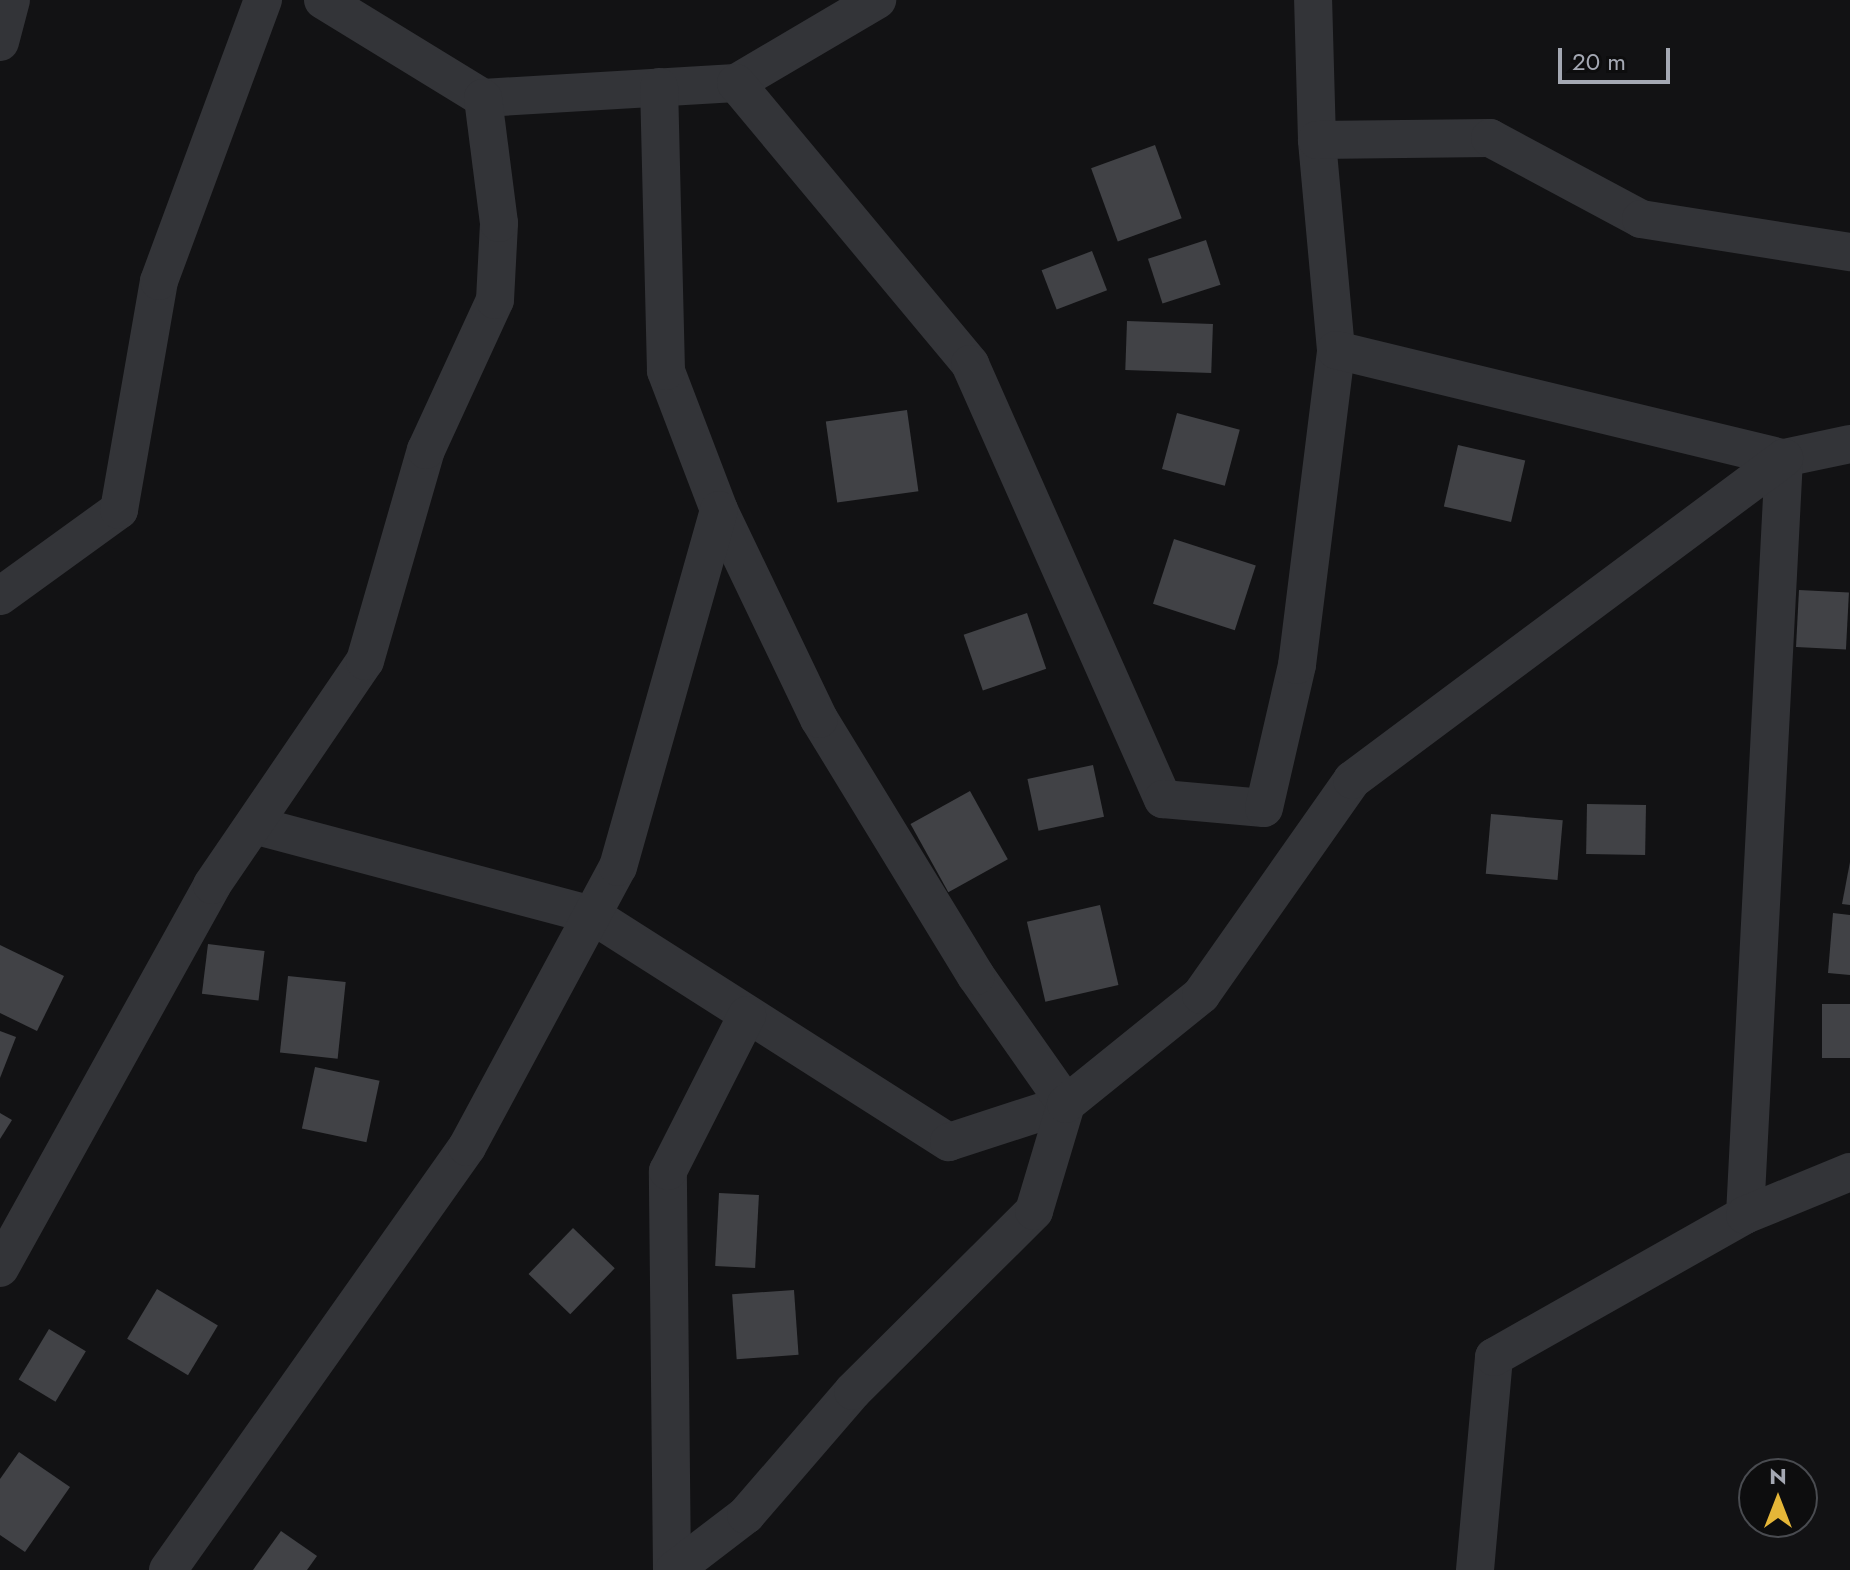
<!DOCTYPE html>
<style>
body{margin:0}
#map{position:relative;width:1850px;height:1570px;overflow:hidden;background:#121214;font-family:Jost,sans-serif}
div>[style]{position:absolute}
.building>*{inset:0;background:#414246;transform-origin:0 0}
.street>*{height:38px;margin:-19px;padding:0 19px;transform-origin:19px;border-radius:19px;background:#333438}
span{translate:-50% -50%;white-space:nowrap;text-align:center;line-height:1.15;-webkit-text-stroke:6px #0d0d0e;paint-order:stroke}
.north{position:absolute;left:1738px;top:1458px;width:80px;height:80px;box-sizing:border-box;background:#0d0d0e;border:2px solid #494b50;border-radius:50%;rotate:0deg;font-size:22px;font-weight:700;line-height:32px;text-align:center;color:#a4a8b3}
.north::after{content:'';display:block;margin:auto;width:28px;height:36px;background:#e5b638;clip-path:polygon(50% 0,100% 100%,50% 72%,0 100%)}
.scale{position:absolute;left:1558px;top:48px;width:112px;height:36px;box-sizing:border-box;border:4px solid #a4a8b3;border-top:0;padding-left:10px;font-size:24px;line-height:28px;white-space:nowrap;color:#a4a8b3;-webkit-text-stroke:6px #0d0d0e;paint-order:stroke}
</style>
<div id="map">
<div class="building">
<div style="left:1155px;top:145px;width:78px;height:68px;rotate:70deg"></div>
<div style="left:1206px;top:240px;width:47px;height:61px;rotate:72deg"></div>
<div style="left:1092px;top:251px;width:42px;height:54px;rotate:69deg"></div>
<div style="left:1127px;top:321px;width:86px;height:49px;rotate:2deg"></div>
<div style="left:907px;top:410px;width:82px;height:82px;rotate:82deg"></div>
<div style="left:1177px;top:413px;width:65px;height:58px;rotate:15deg"></div>
<div style="left:1458px;top:445px;width:69px;height:63px;rotate:13deg"></div>
<div style="left:1174px;top:539px;width:86px;height:68px;rotate:18deg"></div>
<div style="left:1799px;top:590px;width:50px;height:57px;rotate:3deg"></div>
<div style="left:1027px;top:613px;width:59px;height:67px;rotate:71deg"></div>
<div style="left:1093px;top:765px;width:53px;height:67px;rotate:78deg"></div>
<div style="left:970px;top:791px;width:78px;height:68px;rotate:61deg"></div>
<div style="left:1587px;top:804px;width:59px;height:50px;rotate:1deg"></div>
<div style="left:1491px;top:814px;width:72px;height:60px;rotate:5deg"></div>
<div style="clip-path:polygon(1850px 862px,1850px 905px,1842px 904px)"></div>
<div style="left:1100px;top:905px;width:82px;height:75px;rotate:77deg"></div>
<div style="clip-path:polygon(1833px 913px,1850px 915px,1850px 975px,1828px 973px)"></div>
<div style="left:208px;top:944px;width:57px;height:50px;rotate:7deg"></div>
<div style="clip-path:polygon(0 945px,64px 976px,37px 1031px,0 1013px)"></div>
<div style="left:288px;top:976px;width:58px;height:77px;rotate:6deg"></div>
<div style="left:1822px;top:1004px;width:28px;height:54px"></div>
<div style="clip-path:polygon(0 1031px,16px 1037px,0 1078px)"></div>
<div style="left:315px;top:1067px;width:66px;height:63px;rotate:12deg"></div>
<div style="clip-path:polygon(0 1113px,12px 1120px,0 1139px)"></div>
<div style="left:719px;top:1193px;width:40px;height:73px;rotate:3deg"></div>
<div style="left:573px;top:1228px;width:58px;height:64px;rotate:44deg"></div>
<div style="left:157px;top:1289px;width:71px;height:58px;rotate:31deg"></div>
<div style="left:794px;top:1290px;width:65px;height:62px;rotate:86deg"></div>
<div style="left:49px;top:1329px;width:43px;height:59px;rotate:31deg"></div>
<div style="clip-path:polygon(19px 1452px,70px 1487px,25px 1552px,0 1535px,0 1479px)"></div>
<div style="clip-path:polygon(281px 1531px,317px 1556px,307px 1570px,253px 1570px)"></div>
</div>
<div class="street">
<div style="left:323px;top:0;width:188px;rotate:31.5deg"></div>
<div style="left:483px;top:98px;width:253px;rotate:-3.4deg"></div>
<div style="left:736px;top:83px;width:164px;rotate:-30.5deg"></div>
<div style="left:0;top:42px;width:43px;rotate:-75.3deg"></div>
<div style="left:736px;top:83px;width:366px;rotate:50.2deg"></div>
<div style="left:970px;top:364px;width:476px;rotate:66.1deg"></div>
<div style="left:1163px;top:799px;width:101px;rotate:5.1deg"></div>
<div style="left:1264px;top:808px;width:147px;rotate:-77deg"></div>
<div style="left:1297px;top:665px;width:317px;rotate:-82.9deg"></div>
<div style="left:1336px;top:350px;width:211px;rotate:-95.2deg"></div>
<div style="left:1317px;top:140px;width:140px;rotate:-91.6deg"></div>
<div style="left:1317px;top:140px;width:173px;rotate:-0.7deg"></div>
<div style="left:1490px;top:138px;width:171px;rotate:28.2deg"></div>
<div style="left:1641px;top:219px;width:212px;rotate:9deg"></div>
<div style="left:1336px;top:350px;width:461px;rotate:13.6deg"></div>
<div style="left:1784px;top:458px;width:67px;rotate:-12deg"></div>
<div style="left:0;top:596px;width:147px;rotate:-35.9deg"></div>
<div style="left:119px;top:510px;width:232px;rotate:-80.1deg"></div>
<div style="left:159px;top:281px;width:300px;rotate:-69.7deg"></div>
<div style="left:254px;top:825px;width:350px;rotate:14.9deg"></div>
<div style="left:592px;top:915px;width:423px;rotate:32.5deg"></div>
<div style="left:949px;top:1142px;width:123px;rotate:-18deg"></div>
<div style="left:1066px;top:1104px;width:156px;rotate:-125.1deg"></div>
<div style="left:976px;top:976px;width:301px;rotate:-121.4deg"></div>
<div style="left:819px;top:719px;width:232px;rotate:-115.6deg"></div>
<div style="left:719px;top:510px;width:149px;rotate:-110.9deg"></div>
<div style="left:666px;top:371px;width:284px;rotate:-91.4deg"></div>
<div style="left:1745px;top:1215px;width:758px;rotate:-87.05deg"></div>
<div style="left:0;top:1268px;width:438px;rotate:-61deg"></div>
<div style="left:212px;top:885px;width:271px;rotate:-55.7deg"></div>
<div style="left:365px;top:661px;width:220px;rotate:-73.9deg"></div>
<div style="left:426px;top:450px;width:165px;rotate:-65.3deg"></div>
<div style="left:495px;top:300px;width:77px;rotate:-87deg"></div>
<div style="left:499px;top:223px;width:126px;rotate:-97.3deg"></div>
<div style="left:168px;top:1570px;width:518px;rotate:-54.75deg"></div>
<div style="left:467px;top:1147px;width:318px;rotate:-61.7deg"></div>
<div style="left:618px;top:867px;width:371px;rotate:-74.2deg"></div>
<div style="left:672px;top:1570px;width:399px;rotate:-90.6deg"></div>
<div style="left:668px;top:1171px;width:175px;rotate:-63.1deg"></div>
<div style="left:674px;top:1570px;width:91px;rotate:-37.4deg"></div>
<div style="left:746px;top:1515px;width:164px;rotate:-49.2deg"></div>
<div style="left:853px;top:1391px;width:255px;rotate:-44.8deg"></div>
<div style="left:1034px;top:1211px;width:112px;rotate:-73.3deg"></div>
<div style="left:1066px;top:1104px;width:174px;rotate:-38.9deg"></div>
<div style="left:1201px;top:995px;width:263px;rotate:-54.9deg"></div>
<div style="left:1352px;top:780px;width:539px;rotate:-36.7deg"></div>
<div style="left:1475px;top:1570px;width:214px;rotate:-84.9deg"></div>
<div style="left:1494px;top:1357px;width:288px;rotate:-29.5deg"></div>
<div style="left:1745px;top:1215px;width:113px;rotate:-22.3deg"></div>
</div>
<div class="north">N</div>
<div class="scale">20 m</div>
</div>
